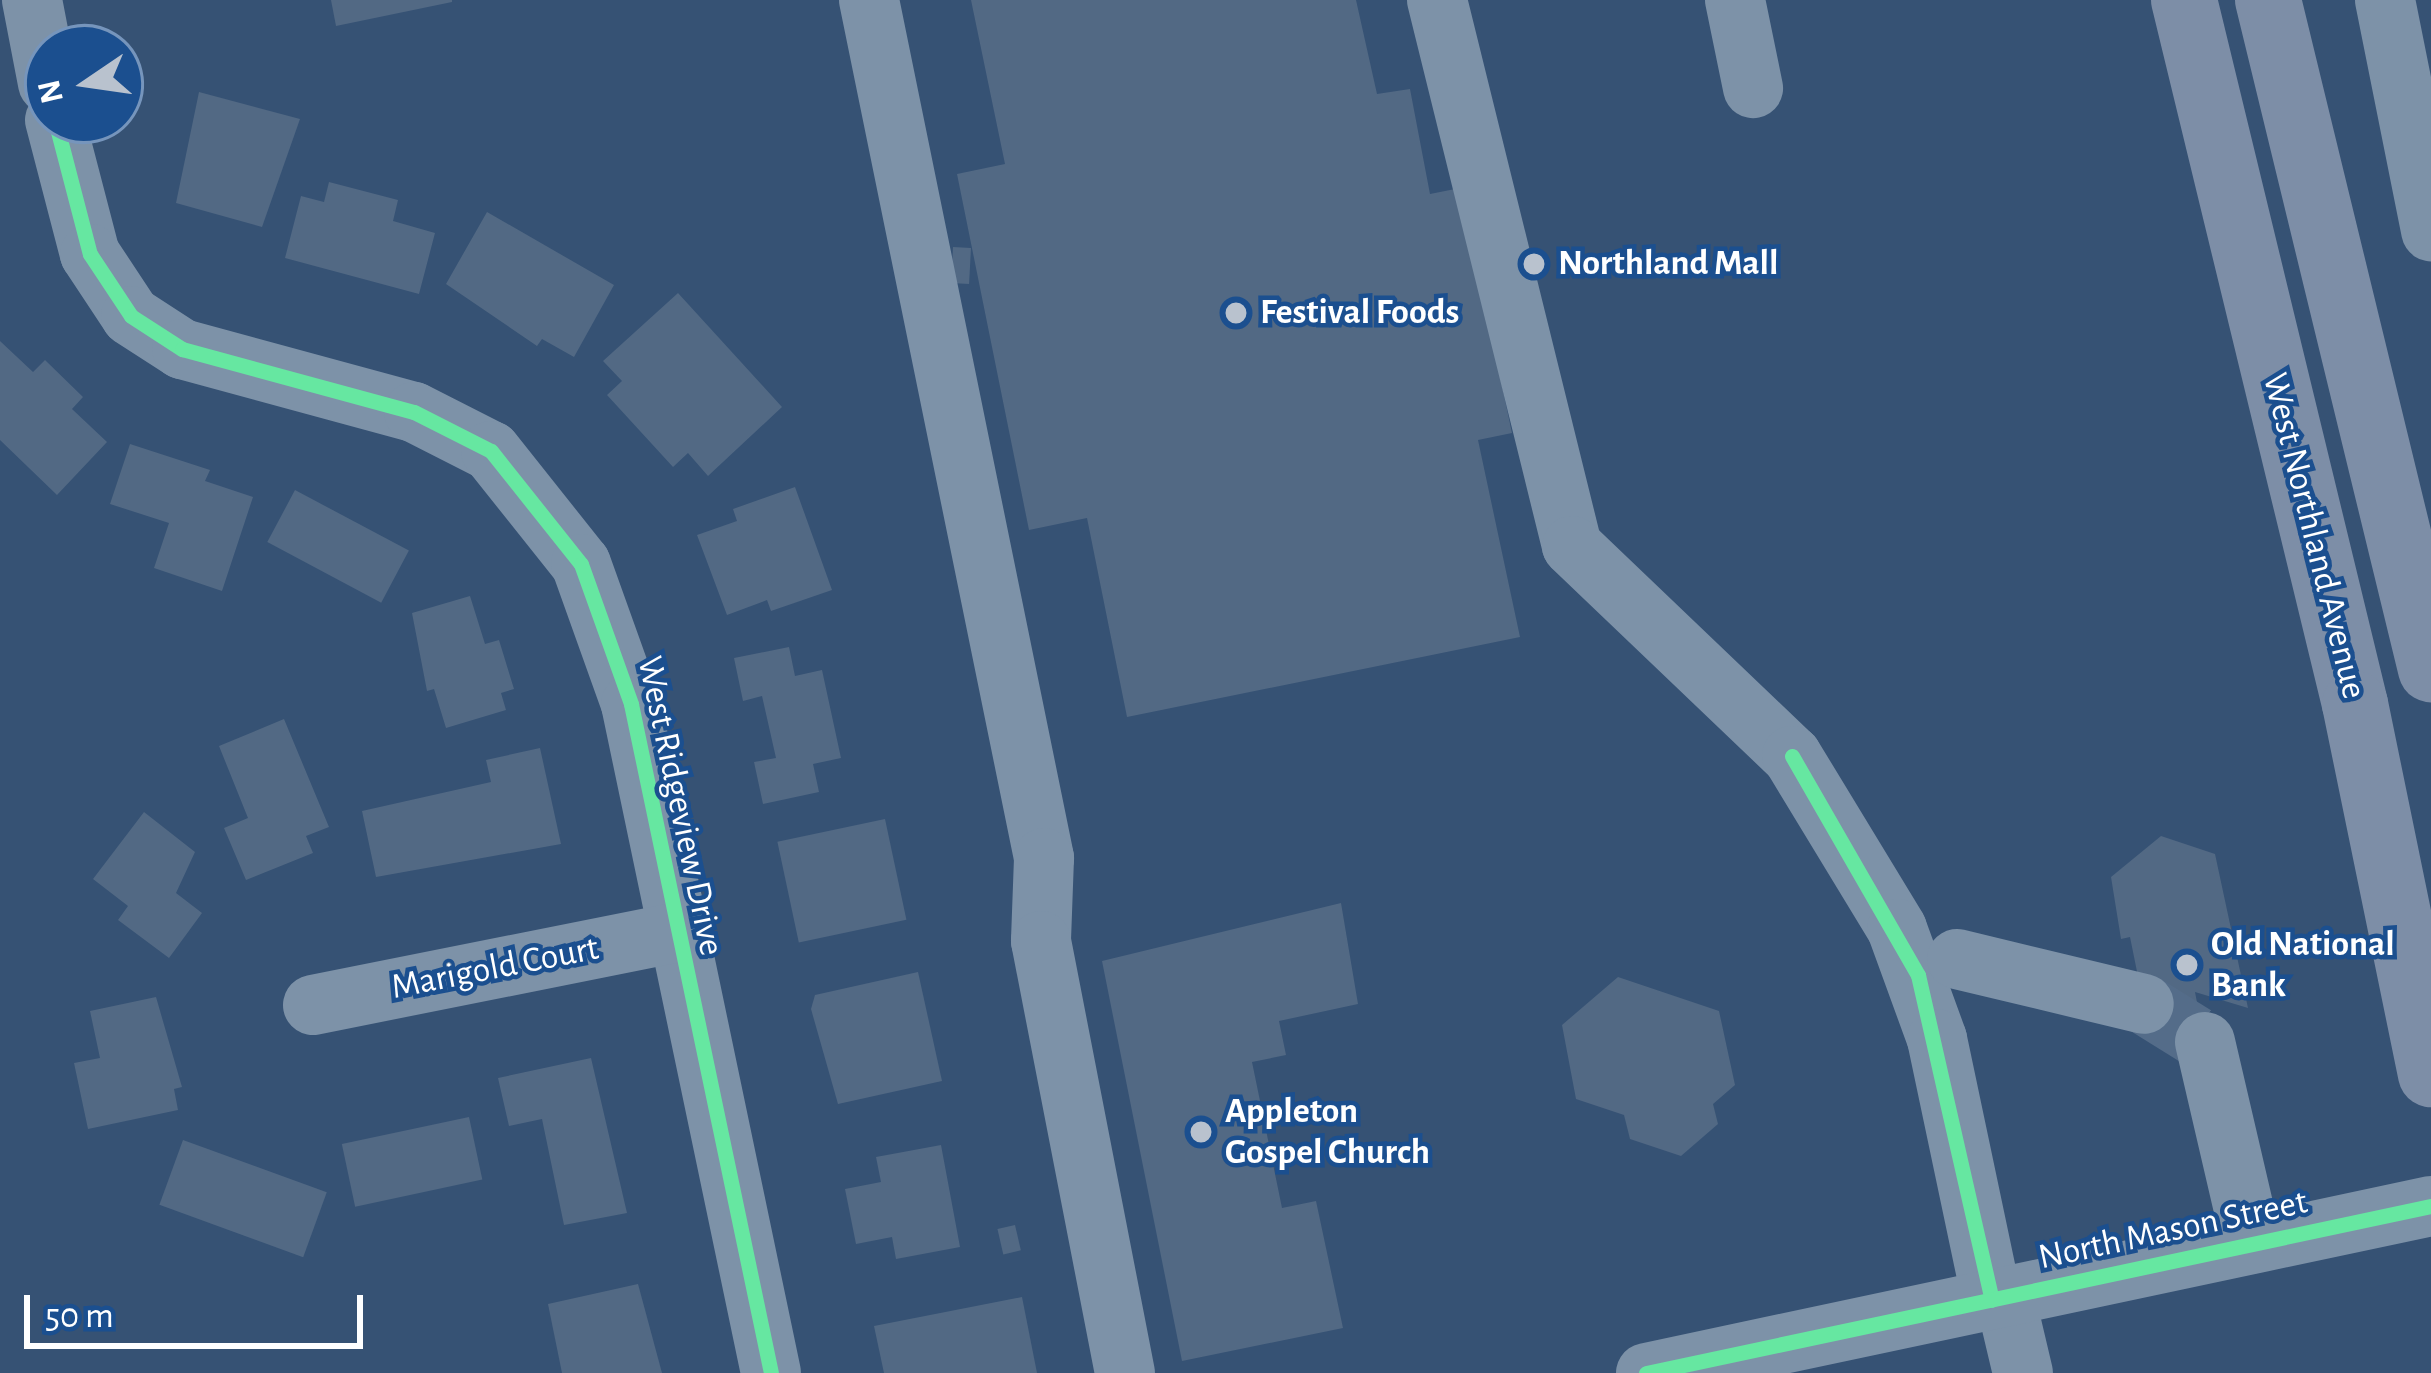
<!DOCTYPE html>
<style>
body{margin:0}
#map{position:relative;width:2431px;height:1373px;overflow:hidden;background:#365274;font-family:"Alegreya Sans",sans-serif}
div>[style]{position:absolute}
.building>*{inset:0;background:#526984;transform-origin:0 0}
.minor-tunnel>*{height:60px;margin-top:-30px;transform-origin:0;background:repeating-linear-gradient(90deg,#546c89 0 60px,transparent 0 90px)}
.minor>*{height:60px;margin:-30px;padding:0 30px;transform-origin:30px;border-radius:30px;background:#7d92a8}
.major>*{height:66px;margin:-33px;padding:0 33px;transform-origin:33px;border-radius:33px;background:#7d8ea7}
.cycleway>*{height:15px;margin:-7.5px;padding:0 7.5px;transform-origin:7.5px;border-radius:7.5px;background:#66e7a1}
.dots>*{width:33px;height:33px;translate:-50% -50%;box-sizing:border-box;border:6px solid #1b4f8f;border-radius:50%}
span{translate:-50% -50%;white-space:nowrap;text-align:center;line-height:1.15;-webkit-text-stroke:9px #1b4f8f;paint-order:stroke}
.poi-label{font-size:36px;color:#fff;font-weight:700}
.left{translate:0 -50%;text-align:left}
.street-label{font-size:36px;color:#fff}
.north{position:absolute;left:24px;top:24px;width:120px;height:120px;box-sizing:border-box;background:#1b4f8f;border:3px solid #7695bc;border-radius:50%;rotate:257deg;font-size:33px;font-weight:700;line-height:48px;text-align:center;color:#fff}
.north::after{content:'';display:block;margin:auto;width:42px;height:54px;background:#b9c2ce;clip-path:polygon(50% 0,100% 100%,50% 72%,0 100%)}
.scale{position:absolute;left:24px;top:1295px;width:339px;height:54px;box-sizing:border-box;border:6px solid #fff;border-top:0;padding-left:15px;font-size:36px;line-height:42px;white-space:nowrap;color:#fff;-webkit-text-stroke:9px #1b4f8f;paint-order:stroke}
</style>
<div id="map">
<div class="building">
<div style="clip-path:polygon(331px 0,452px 0,452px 2px,336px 26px)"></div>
<div style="clip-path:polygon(971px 0,1356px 0,1377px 94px,1410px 89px,1430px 194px,1460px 188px,1512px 433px,1478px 440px,1520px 637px,1127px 717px,1087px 518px,1029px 530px,957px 174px,1005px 164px)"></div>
<div style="clip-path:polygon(199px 92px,300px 119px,262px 227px,176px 203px)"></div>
<div style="clip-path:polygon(329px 182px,398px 200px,393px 221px,435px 233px,419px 294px,285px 258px,301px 196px,324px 202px)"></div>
<div style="clip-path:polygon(487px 212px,614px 285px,574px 357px,542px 339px,537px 346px,446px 284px)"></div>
<div style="left:953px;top:247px;width:18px;height:36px;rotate:3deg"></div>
<div style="clip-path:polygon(678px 293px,782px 407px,708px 476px,688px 453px,673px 467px,607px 395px,622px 381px,603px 361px)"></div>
<div style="clip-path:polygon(0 341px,33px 372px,45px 360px,83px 397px,72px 409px,107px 442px,57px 495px,0 440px)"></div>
<div style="clip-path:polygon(130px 444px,210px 470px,205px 481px,253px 497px,222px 591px,154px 568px,169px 523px,110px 504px)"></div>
<div style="clip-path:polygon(795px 487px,832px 590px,771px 611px,767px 600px,727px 615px,697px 535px,737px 521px,733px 509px)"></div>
<div style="left:295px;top:490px;width:129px;height:59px;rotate:28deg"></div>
<div style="clip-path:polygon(470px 596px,485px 644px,499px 640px,514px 689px,501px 693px,506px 710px,446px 728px,434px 689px,427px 691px,412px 613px)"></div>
<div style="clip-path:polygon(789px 647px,795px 676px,822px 670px,841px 758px,813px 764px,819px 792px,763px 804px,754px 762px,776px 758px,762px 696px,743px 701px,734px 658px)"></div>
<div style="clip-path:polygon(284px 719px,329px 827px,306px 836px,313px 853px,246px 880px,224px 828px,248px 818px,219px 746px)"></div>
<div style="clip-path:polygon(540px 748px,561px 844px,376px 877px,362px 811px,491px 782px,486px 760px)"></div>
<div style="clip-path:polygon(144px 812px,195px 852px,176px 893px,202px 913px,169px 958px,118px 920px,128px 906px,93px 879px)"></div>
<div style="left:885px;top:819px;width:103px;height:110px;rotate:78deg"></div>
<div style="clip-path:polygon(2161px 836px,2215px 854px,2248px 1008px,2195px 992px,2207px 1054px,2150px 1036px,2130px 937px,2121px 939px,2111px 877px)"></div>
<div style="clip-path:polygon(1341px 903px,1358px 1004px,1279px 1021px,1286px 1055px,1252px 1062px,1282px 1208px,1316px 1201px,1343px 1328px,1182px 1361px,1102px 961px)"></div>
<div style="clip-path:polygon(918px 972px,942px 1081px,838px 1104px,811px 1009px,815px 995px)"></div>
<div style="clip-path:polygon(1618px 977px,1719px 1011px,1735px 1085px,1713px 1104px,1718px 1124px,1681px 1156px,1630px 1139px,1624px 1115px,1576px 1099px,1562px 1025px)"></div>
<div style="clip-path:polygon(156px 997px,182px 1087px,174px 1089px,178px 1110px,88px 1129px,74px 1063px,100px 1058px,90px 1011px)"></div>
<div style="clip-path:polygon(591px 1058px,627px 1213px,564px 1225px,542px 1119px,509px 1126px,498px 1078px)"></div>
<div style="left:469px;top:1117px;width:64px;height:130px;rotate:78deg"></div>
<div style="left:183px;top:1140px;width:153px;height:69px;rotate:20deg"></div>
<div style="clip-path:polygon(941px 1145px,960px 1247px,896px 1259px,892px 1237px,856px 1244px,845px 1189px,881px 1182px,876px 1157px)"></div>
<div style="left:1015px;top:1225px;width:26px;height:18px;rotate:77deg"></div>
<div style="clip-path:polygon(638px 1284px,662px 1373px,562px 1373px,548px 1304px)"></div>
<div style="clip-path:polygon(1022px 1297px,1037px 1373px,884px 1373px,874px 1326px)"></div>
</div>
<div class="minor-tunnel">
<div style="left:2144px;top:1004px;width:72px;rotate:31.9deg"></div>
</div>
<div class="minor">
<div style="left:32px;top:0;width:85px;rotate:79.1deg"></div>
<div style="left:869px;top:0;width:876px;rotate:78.47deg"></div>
<div style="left:1044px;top:858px;width:83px;rotate:92.1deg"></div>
<div style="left:1041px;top:941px;width:440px;rotate:79deg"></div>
<div style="left:1437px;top:0;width:562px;rotate:76.11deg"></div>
<div style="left:1572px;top:546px;width:304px;rotate:43.7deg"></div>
<div style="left:1792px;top:756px;width:202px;rotate:58.7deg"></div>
<div style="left:1897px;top:929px;width:117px;rotate:70deg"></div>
<div style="left:1937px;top:1039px;width:267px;rotate:78.1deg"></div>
<div style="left:1735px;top:0;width:90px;rotate:78.4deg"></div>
<div style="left:2385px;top:0;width:236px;rotate:78.7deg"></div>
<div style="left:55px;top:120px;width:138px;rotate:75.4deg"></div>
<div style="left:90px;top:254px;width:74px;rotate:56.5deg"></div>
<div style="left:131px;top:316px;width:61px;rotate:32.9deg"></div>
<div style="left:182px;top:349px;width:240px;rotate:15.2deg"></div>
<div style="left:414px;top:412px;width:86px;rotate:26.9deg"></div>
<div style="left:491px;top:451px;width:144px;rotate:51.5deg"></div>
<div style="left:581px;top:564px;width:149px;rotate:70.3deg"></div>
<div style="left:631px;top:704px;width:683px;rotate:78.18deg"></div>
<div style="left:1957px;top:959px;width:192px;rotate:13.5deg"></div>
<div style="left:313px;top:1005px;width:371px;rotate:-11.3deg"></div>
<div style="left:2205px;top:1042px;width:207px;rotate:76.9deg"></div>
<div style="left:2005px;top:1297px;width:78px;rotate:76.7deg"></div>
<div style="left:1646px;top:1373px;width:803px;rotate:-12.01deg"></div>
</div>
<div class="major">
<div style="left:2184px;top:0;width:724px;rotate:76.35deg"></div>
<div style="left:2355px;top:704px;width:378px;rotate:78.4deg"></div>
<div style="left:2268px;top:0;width:689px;rotate:76.31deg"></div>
</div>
<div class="cycleway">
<div style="left:55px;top:120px;width:138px;rotate:75.4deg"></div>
<div style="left:90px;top:254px;width:74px;rotate:56.5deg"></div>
<div style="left:131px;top:316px;width:61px;rotate:32.9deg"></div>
<div style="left:182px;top:349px;width:240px;rotate:15.2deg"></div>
<div style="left:414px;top:412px;width:86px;rotate:26.9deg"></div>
<div style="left:491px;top:451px;width:144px;rotate:51.5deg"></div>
<div style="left:581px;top:564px;width:149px;rotate:70.3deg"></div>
<div style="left:631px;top:704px;width:683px;rotate:78.18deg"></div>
<div style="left:1792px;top:756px;width:253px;rotate:60.1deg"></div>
<div style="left:1918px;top:975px;width:333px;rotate:77.2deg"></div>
<div style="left:1646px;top:1373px;width:803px;rotate:-12.01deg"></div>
</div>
<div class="dots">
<div style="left:1534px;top:264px;background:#b9c2ce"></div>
<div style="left:1236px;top:313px;background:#b9c2ce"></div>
<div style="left:2187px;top:965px;background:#b9c2ce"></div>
<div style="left:1201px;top:1132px;background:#b9c2ce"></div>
</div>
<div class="poi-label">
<span class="left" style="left:1558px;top:264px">Northland Mall</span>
<span class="left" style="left:1260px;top:313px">Festival Foods</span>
<span class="left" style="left:2211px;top:965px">Old National<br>Bank</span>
<span class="left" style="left:1225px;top:1132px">Appleton<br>Gospel Church</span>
</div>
<div class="street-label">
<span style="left:2314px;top:536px;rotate:76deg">West Northland Avenue</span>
<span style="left:680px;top:806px;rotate:78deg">West Ridgeview Drive</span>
<span style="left:495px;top:968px;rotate:-11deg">Marigold Court</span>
<span style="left:2173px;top:1230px;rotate:-12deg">North Mason Street</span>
</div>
<div class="north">N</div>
<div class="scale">50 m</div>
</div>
